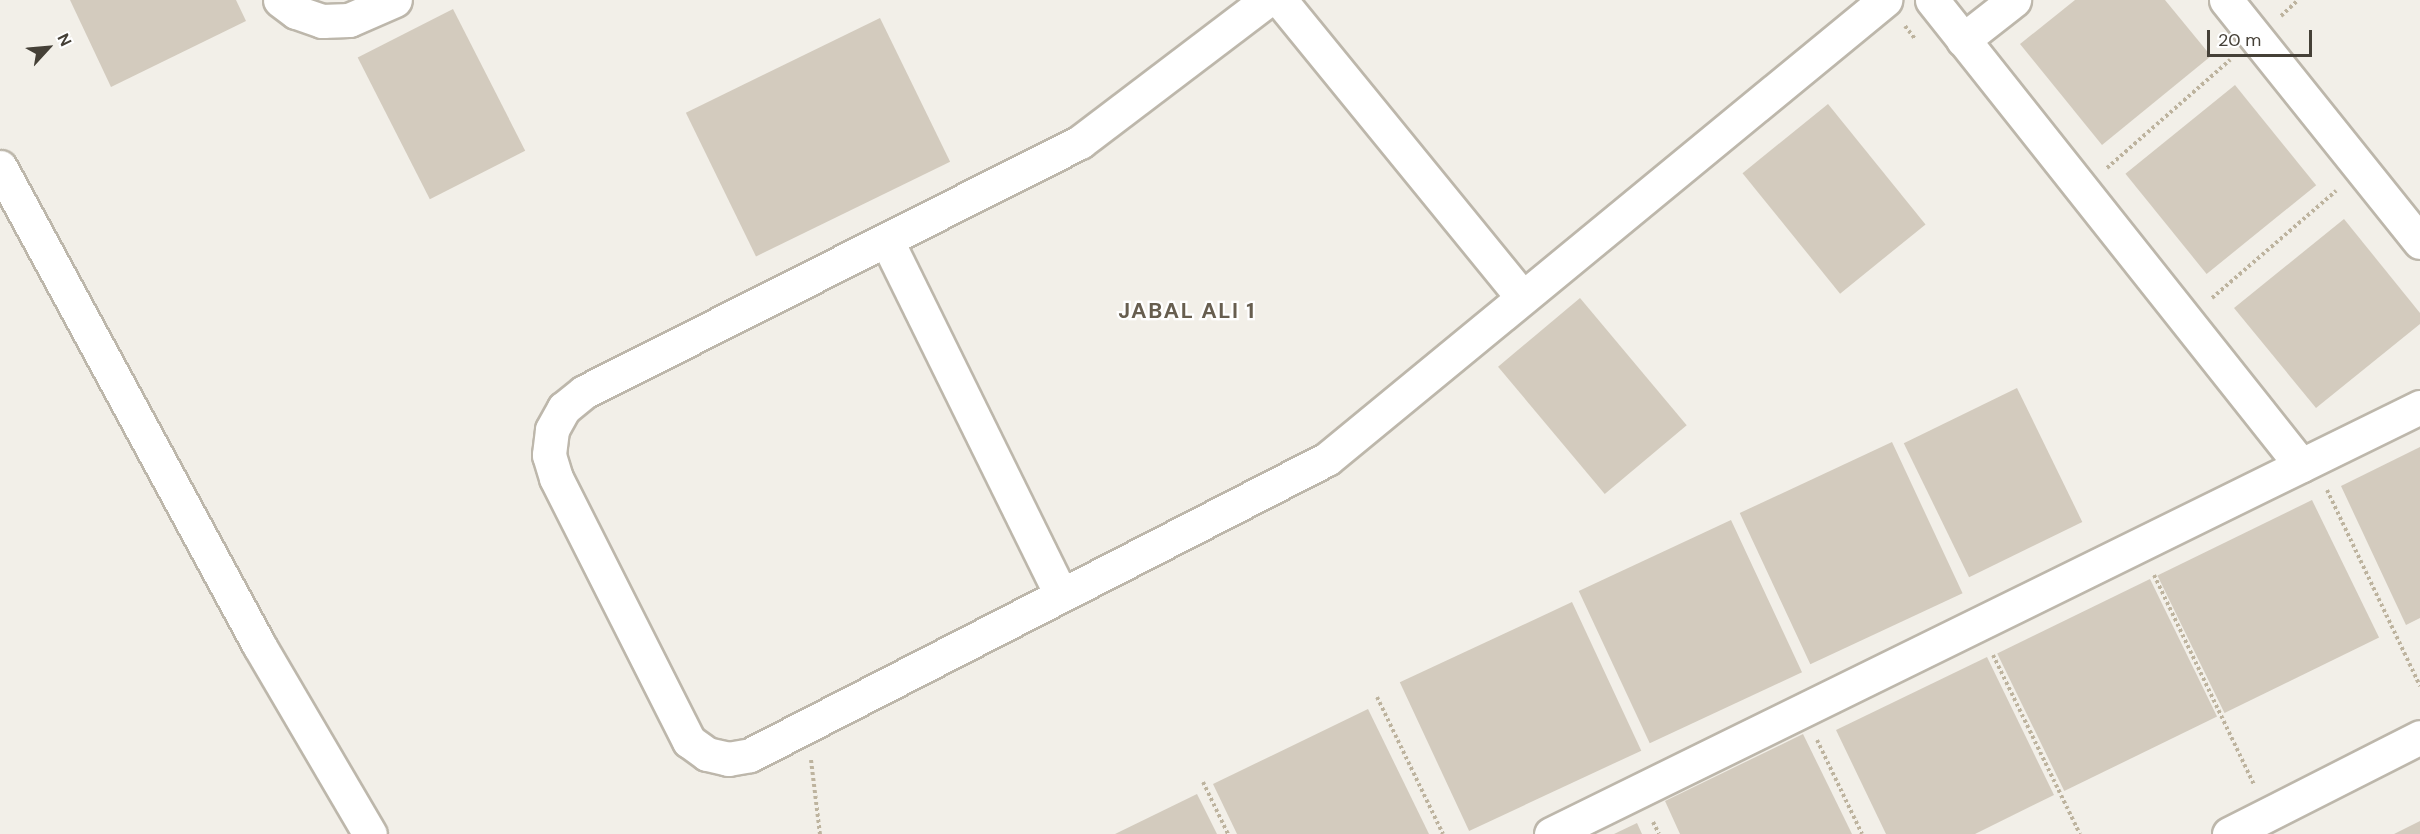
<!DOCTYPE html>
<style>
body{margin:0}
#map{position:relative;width:2420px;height:834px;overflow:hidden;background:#f2efe8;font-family:"DM Sans",sans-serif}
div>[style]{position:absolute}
.building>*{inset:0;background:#d3cbbe;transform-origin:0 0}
.path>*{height:4px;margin-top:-2px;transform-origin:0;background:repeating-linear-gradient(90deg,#bdb39e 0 3px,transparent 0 6px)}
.roads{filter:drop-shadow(2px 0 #bdb7ab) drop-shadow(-2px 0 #bdb7ab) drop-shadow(0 2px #bdb7ab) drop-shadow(0 -2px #bdb7ab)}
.minor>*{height:33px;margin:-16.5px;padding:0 16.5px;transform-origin:16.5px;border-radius:16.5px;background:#fff}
span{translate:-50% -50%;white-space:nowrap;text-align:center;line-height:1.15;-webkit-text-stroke:4.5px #fff;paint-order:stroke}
.district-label{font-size:22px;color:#675e4f;font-weight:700;letter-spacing:1.5px}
.north{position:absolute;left:18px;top:18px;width:60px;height:60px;-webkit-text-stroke:4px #fff;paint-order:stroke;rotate:64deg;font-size:16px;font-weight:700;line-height:24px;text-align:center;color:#454037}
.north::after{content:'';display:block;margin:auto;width:21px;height:27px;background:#454037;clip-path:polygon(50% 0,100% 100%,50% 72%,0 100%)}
.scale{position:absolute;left:2207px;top:30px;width:105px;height:27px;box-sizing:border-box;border:3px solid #454037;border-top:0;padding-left:8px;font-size:18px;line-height:21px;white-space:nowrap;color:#454037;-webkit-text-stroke:4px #fff;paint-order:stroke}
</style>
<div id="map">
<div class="building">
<div style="clip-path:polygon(70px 0,236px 0,246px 21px,111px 87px)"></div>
<div style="clip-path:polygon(2075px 0,2165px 0,2211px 56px,2102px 145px,2020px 44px)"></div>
<div style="left:453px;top:9px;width:159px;height:107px;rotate:63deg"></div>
<div style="left:880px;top:18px;width:160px;height:216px;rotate:64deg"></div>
<div style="left:2235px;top:85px;width:129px;height:141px;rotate:51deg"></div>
<div style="left:1828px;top:104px;width:155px;height:110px;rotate:51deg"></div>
<div style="clip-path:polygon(2344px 219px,2420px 313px,2420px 324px,2316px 408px,2234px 308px)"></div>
<div style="left:1580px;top:298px;width:166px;height:107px;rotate:50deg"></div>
<div style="left:2017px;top:388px;width:149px;height:126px;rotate:64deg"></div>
<div style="left:1892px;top:442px;width:167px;height:168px;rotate:65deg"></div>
<div style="clip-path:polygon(2420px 447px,2420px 618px,2406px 625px,2341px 486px)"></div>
<div style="left:2312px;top:500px;width:153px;height:172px;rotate:64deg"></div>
<div style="left:1731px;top:520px;width:168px;height:168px;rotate:65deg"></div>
<div style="left:2150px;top:579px;width:153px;height:170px;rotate:64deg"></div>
<div style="left:1572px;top:602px;width:164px;height:190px;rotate:65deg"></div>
<div style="clip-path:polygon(1987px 657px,2054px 795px,1975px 834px,1886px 834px,1836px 730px)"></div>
<div style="clip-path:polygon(1368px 709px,1429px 834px,1237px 834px,1213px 784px)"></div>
<div style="clip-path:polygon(1803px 734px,1852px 834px,1680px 834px,1665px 801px)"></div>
<div style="clip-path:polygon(1197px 794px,1217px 834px,1115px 834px)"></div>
<div style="clip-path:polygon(2420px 821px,2420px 834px,2394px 834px)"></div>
<div style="clip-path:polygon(1637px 823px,1642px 834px,1614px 834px)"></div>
</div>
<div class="path">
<div style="left:2281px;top:16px;width:23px;rotate:-43deg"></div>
<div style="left:1905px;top:26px;width:16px;rotate:52deg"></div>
<div style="left:2107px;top:168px;width:164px;rotate:-41.3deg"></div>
<div style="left:2212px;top:298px;width:164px;rotate:-40.8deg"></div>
<div style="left:2327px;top:490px;width:217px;rotate:64.6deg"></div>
<div style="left:2154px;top:575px;width:233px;rotate:64.5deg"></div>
<div style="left:1993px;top:655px;width:199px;rotate:64.1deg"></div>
<div style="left:1377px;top:697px;width:152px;rotate:64.3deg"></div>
<div style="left:1817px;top:740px;width:104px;rotate:64.4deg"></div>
<div style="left:811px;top:760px;width:75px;rotate:83.1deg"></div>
<div style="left:1203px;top:782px;width:58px;rotate:64.3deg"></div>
<div style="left:1653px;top:822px;width:13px;rotate:63deg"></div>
</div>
<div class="roads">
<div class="minor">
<div style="left:280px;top:0;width:20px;rotate:37deg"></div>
<div style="left:296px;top:12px;width:28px;rotate:19deg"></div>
<div style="left:322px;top:21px;width:27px;rotate:-2deg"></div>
<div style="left:349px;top:20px;width:50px;rotate:-23.5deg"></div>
<div style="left:1267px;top:0;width:235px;rotate:142.8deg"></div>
<div style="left:1080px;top:142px;width:555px;rotate:153.25deg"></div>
<div style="left:584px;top:392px;width:26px;rotate:141deg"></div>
<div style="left:564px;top:408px;width:25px;rotate:119deg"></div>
<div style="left:552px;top:430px;width:25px;rotate:97deg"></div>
<div style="left:549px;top:455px;width:24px;rotate:73deg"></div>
<div style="left:556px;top:478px;width:295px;rotate:63.2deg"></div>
<div style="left:689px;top:741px;width:22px;rotate:36deg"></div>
<div style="left:707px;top:754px;width:22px;rotate:13deg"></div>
<div style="left:728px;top:759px;width:22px;rotate:-10deg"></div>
<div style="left:750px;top:755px;width:648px;rotate:-27.16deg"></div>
<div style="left:1327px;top:459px;width:723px;rotate:-39.44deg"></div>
<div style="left:1280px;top:0;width:383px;rotate:50.8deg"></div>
<div style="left:1932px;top:0;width:594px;rotate:51.57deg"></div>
<div style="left:2226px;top:0;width:310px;rotate:51.3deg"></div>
<div style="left:1963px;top:40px;width:65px;rotate:-38.1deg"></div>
<div style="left:0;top:167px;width:544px;rotate:61.55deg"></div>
<div style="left:259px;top:645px;width:219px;rotate:59.6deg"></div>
<div style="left:887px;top:241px;width:394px;rotate:63.8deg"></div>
<div style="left:1551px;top:834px;width:968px;rotate:-26.17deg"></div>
<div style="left:2229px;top:834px;width:214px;rotate:-26.9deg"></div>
</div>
</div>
<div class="district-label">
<span style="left:1187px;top:311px">JABAL ALI 1</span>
</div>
<div class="north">N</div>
<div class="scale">20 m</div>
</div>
